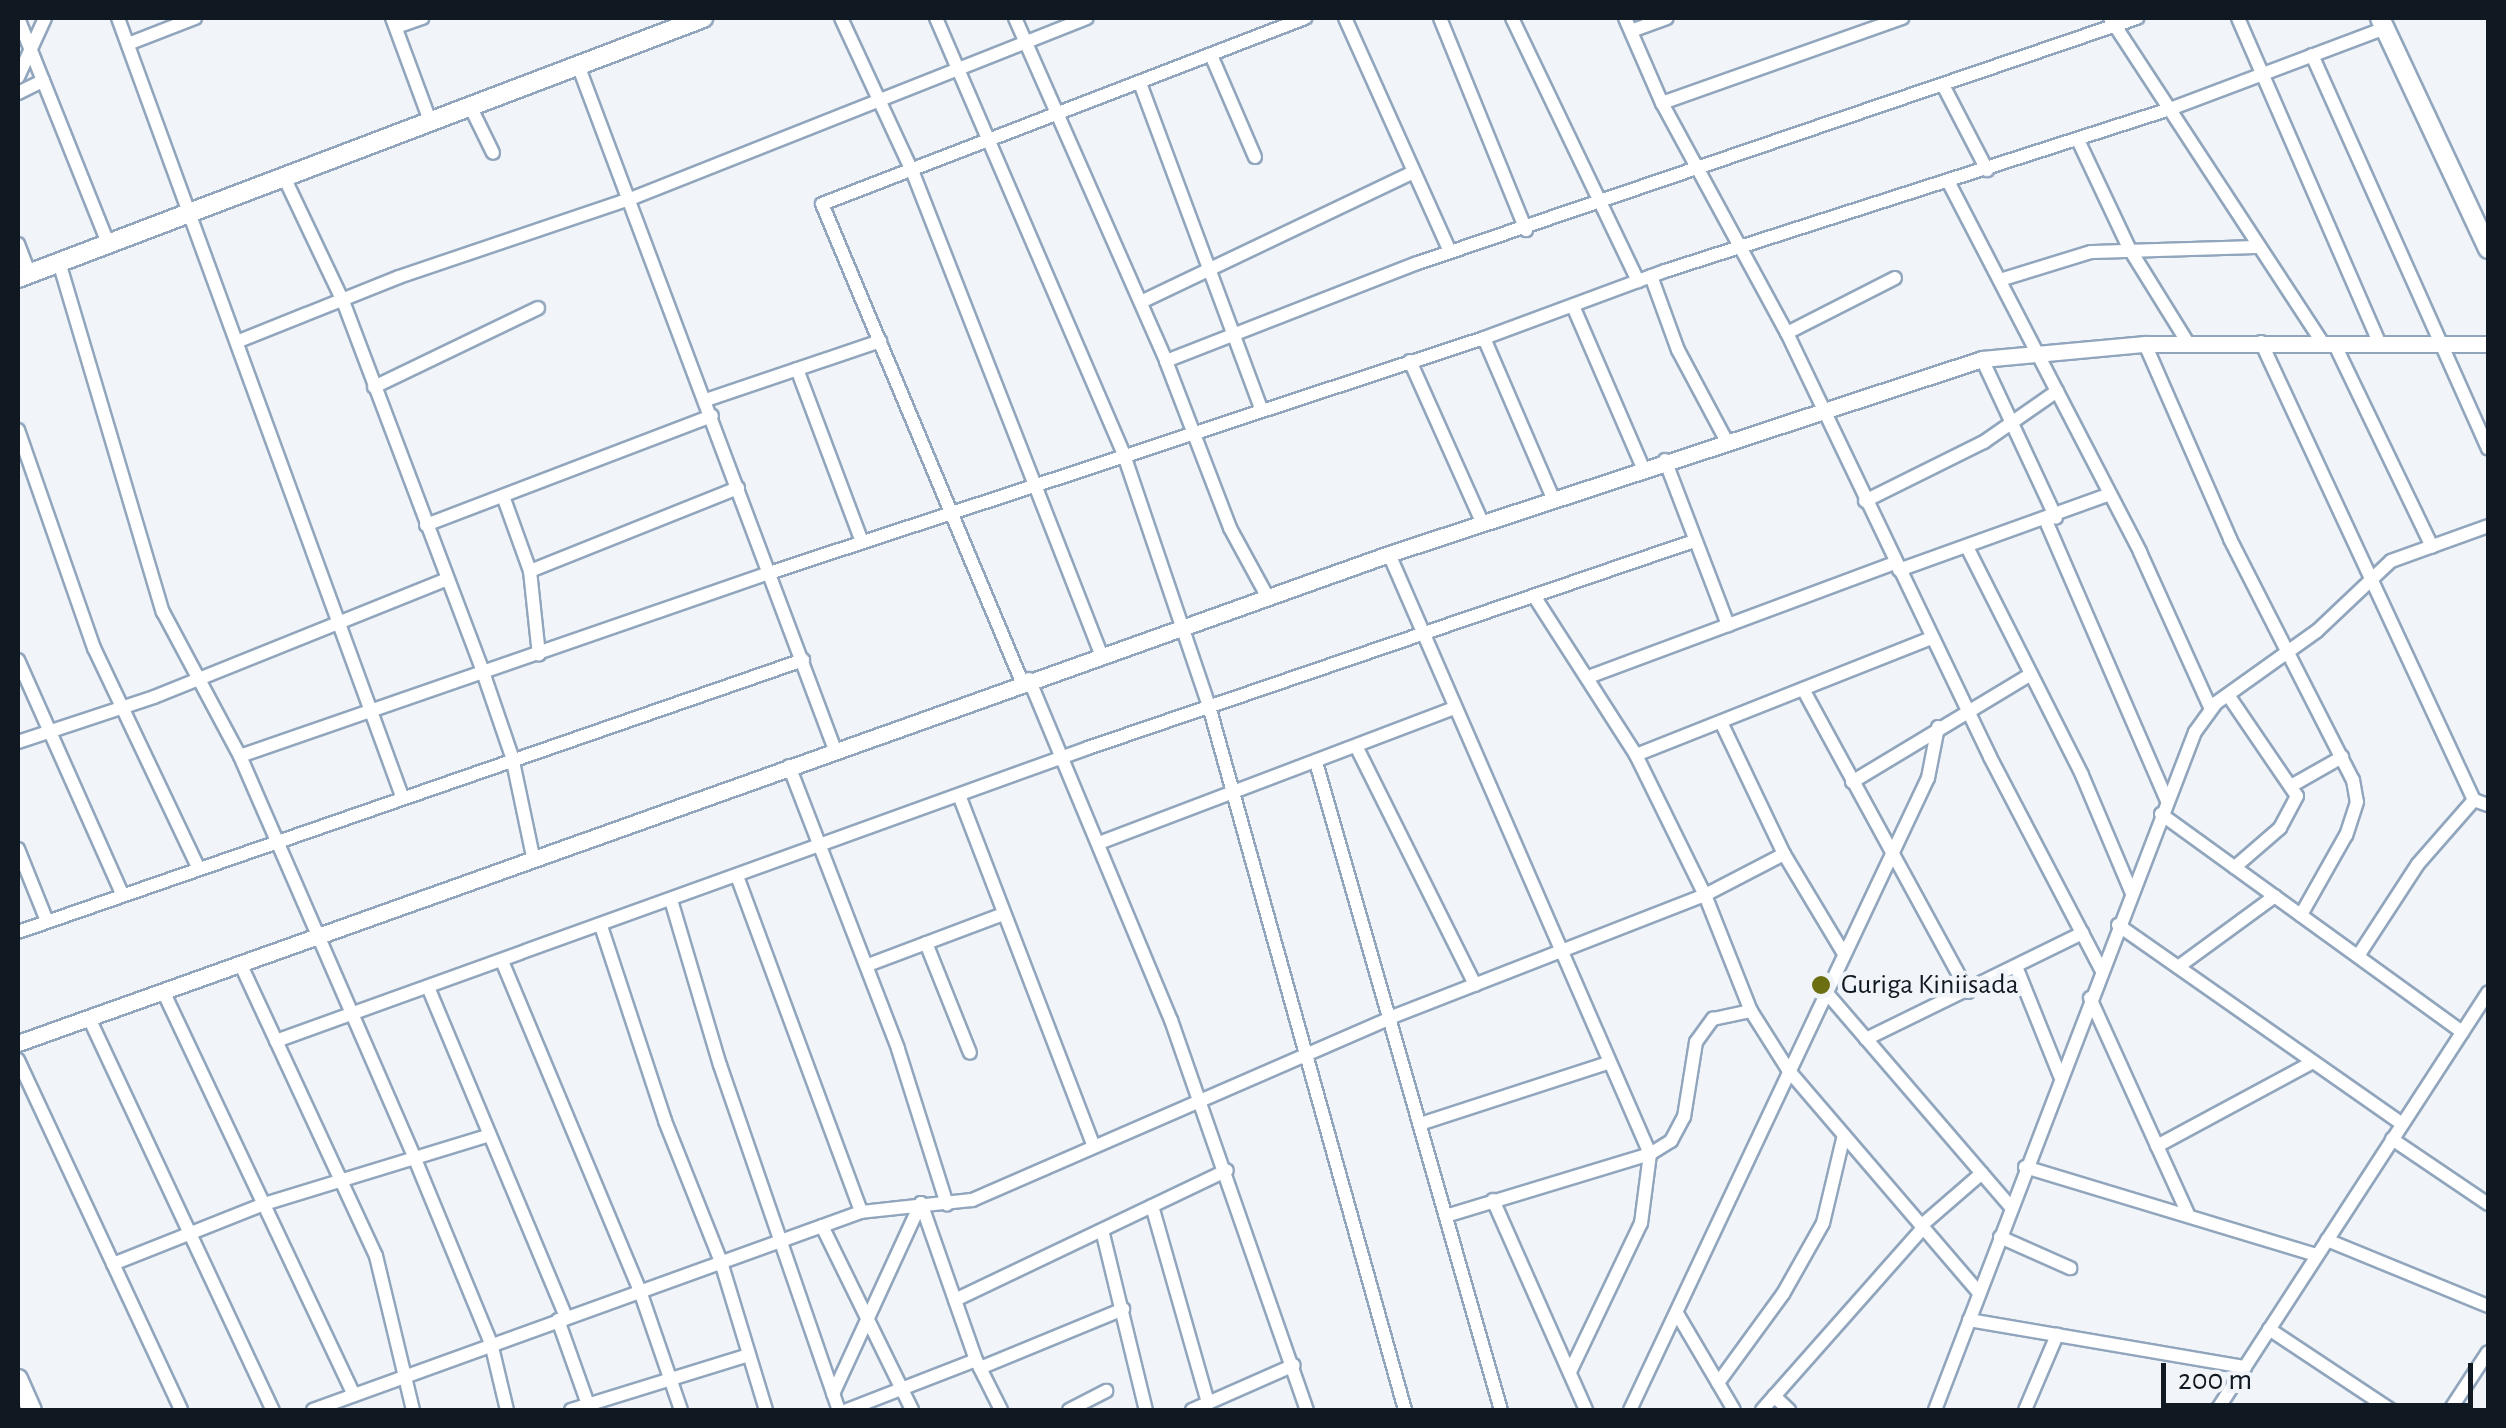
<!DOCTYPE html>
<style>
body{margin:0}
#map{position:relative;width:2506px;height:1428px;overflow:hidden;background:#f1f5fa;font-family:"Alegreya Sans",sans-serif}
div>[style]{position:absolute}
.roads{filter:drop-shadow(2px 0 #91a6bd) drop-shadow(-2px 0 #91a6bd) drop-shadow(0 2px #91a6bd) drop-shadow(0 -2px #91a6bd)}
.minor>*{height:12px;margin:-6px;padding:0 6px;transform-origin:6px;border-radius:6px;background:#fff}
.tertiary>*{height:15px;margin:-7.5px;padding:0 7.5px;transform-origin:7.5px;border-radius:7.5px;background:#fff}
.secondary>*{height:18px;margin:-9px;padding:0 9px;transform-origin:9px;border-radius:9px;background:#fff}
.dots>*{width:28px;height:28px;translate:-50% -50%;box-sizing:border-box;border:5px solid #f1f5fa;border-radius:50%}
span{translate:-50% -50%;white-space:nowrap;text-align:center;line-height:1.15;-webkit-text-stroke:9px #f1f5fa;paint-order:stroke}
.poi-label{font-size:28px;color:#101821}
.left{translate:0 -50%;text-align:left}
.frame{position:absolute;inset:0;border:20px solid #101821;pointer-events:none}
.scale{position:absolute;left:2161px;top:1363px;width:312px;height:45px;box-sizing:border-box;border:5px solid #101821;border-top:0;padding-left:12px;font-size:30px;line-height:35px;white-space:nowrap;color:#101821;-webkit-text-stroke:8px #f1f5fa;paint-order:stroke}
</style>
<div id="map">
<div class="roads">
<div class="minor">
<div style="left:18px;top:18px;width:242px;rotate:68.2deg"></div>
<div style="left:118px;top:18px;width:828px;rotate:69.95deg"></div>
<div style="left:392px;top:18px;width:110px;rotate:69.7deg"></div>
<div style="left:841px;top:18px;width:171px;rotate:65.1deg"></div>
<div style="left:913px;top:173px;width:516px;rotate:68.65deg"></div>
<div style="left:936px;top:18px;width:476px;rotate:66.7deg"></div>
<div style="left:1124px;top:455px;width:265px;rotate:71.3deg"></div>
<div style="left:1209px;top:706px;width:731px;rotate:74.44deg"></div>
<div style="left:1015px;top:18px;width:375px;rotate:66.2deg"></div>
<div style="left:1166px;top:361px;width:179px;rotate:69deg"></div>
<div style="left:1230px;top:528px;width:77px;rotate:61.4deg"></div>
<div style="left:1345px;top:18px;width:256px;rotate:65.8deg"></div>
<div style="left:1440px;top:18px;width:229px;rotate:67.9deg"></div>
<div style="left:1512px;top:18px;width:292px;rotate:64.4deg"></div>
<div style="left:1625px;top:18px;width:93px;rotate:66.5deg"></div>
<div style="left:1662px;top:103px;width:262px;rotate:61.5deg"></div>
<div style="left:1787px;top:333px;width:470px;rotate:64.4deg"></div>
<div style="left:1990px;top:757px;width:239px;rotate:62.4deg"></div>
<div style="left:2110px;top:18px;width:389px;rotate:56.8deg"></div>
<div style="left:2238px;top:18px;width:356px;rotate:66.5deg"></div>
<div style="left:396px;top:27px;width:28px;rotate:-19deg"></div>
<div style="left:1631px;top:31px;width:38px;rotate:-20deg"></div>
<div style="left:128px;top:44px;width:72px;rotate:-21.2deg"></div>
<div style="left:1211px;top:55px;width:111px;rotate:66.7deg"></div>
<div style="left:2312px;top:55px;width:431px;rotate:65.9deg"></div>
<div style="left:578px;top:65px;width:728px;rotate:69.43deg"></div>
<div style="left:18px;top:77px;width:65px;rotate:-65.4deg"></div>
<div style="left:1140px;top:83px;width:347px;rotate:69.6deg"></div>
<div style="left:1943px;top:85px;width:96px;rotate:62.6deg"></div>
<div style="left:18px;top:93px;width:28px;rotate:-26deg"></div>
<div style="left:1662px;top:103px;width:255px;rotate:-19.5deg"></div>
<div style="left:470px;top:106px;width:52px;rotate:63.9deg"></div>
<div style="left:2078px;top:140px;width:119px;rotate:64.7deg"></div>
<div style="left:2129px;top:248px;width:112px;rotate:58.2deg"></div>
<div style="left:284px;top:177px;width:137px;rotate:64.6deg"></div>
<div style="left:343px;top:301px;width:400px;rotate:69.3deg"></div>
<div style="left:484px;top:675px;width:87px;rotate:71.1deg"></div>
<div style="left:512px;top:757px;width:102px;rotate:78.1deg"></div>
<div style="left:1949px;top:183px;width:416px;rotate:62.6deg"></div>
<div style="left:2140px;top:552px;width:172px;rotate:65.7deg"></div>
<div style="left:18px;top:244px;width:31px;rotate:69deg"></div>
<div style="left:59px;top:262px;width:365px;rotate:73.5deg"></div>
<div style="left:163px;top:612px;width:163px;rotate:61.9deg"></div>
<div style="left:240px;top:756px;width:439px;rotate:66.5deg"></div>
<div style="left:415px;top:1159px;width:199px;rotate:67.6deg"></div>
<div style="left:491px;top:1343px;width:69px;rotate:76.6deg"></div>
<div style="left:1651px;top:276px;width:79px;rotate:70deg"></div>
<div style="left:1678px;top:350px;width:102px;rotate:61.9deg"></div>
<div style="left:2000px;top:280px;width:95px;rotate:-17.1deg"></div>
<div style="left:2091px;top:252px;width:167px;rotate:-1.7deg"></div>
<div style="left:1141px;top:302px;width:302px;rotate:-25.5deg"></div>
<div style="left:1573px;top:306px;width:176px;rotate:66.6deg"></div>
<div style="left:1787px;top:333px;width:121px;rotate:-27deg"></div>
<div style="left:1484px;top:338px;width:174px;rotate:66.7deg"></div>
<div style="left:239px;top:341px;width:172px;rotate:-21.8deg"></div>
<div style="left:399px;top:277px;width:244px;rotate:-18.7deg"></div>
<div style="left:630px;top:199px;width:491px;rotate:-21.6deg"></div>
<div style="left:2261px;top:342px;width:505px;rotate:65.06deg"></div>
<div style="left:2474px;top:800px;width:15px;rotate:20deg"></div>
<div style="left:2334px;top:343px;width:226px;rotate:64.3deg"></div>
<div style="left:2145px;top:344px;width:213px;rotate:66.4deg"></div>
<div style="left:2230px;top:539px;width:271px;rotate:63deg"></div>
<div style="left:2353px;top:780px;width:22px;rotate:80deg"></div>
<div style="left:2357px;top:802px;width:35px;rotate:108deg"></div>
<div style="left:2346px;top:835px;width:92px;rotate:119.4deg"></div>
<div style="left:1982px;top:359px;width:175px;rotate:65deg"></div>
<div style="left:1166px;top:361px;width:270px;rotate:-21.3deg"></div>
<div style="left:1418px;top:263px;width:760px;rotate:-18.82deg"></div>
<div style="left:1410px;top:361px;width:176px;rotate:65.9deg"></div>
<div style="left:797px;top:369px;width:185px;rotate:69.4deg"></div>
<div style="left:374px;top:387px;width:182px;rotate:-25.7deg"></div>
<div style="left:706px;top:400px;width:184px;rotate:-18.7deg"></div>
<div style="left:18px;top:430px;width:231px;rotate:70.8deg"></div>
<div style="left:94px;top:648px;width:242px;rotate:64.6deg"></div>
<div style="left:1665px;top:460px;width:177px;rotate:69.1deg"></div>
<div style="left:503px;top:496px;width:80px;rotate:70.2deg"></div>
<div style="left:530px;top:571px;width:84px;rotate:83.9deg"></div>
<div style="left:1865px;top:501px;width:133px;rotate:-26.4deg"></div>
<div style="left:1984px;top:442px;width:89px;rotate:-34.9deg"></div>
<div style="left:2046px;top:521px;width:304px;rotate:66.6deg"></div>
<div style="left:426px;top:525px;width:306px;rotate:-20.9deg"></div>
<div style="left:1967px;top:547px;width:255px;rotate:63.2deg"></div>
<div style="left:2082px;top:775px;width:126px;rotate:67.1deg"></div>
<div style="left:1389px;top:554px;width:654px;rotate:66.49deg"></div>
<div style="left:1650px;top:1154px;width:70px;rotate:97.4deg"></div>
<div style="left:1641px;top:1223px;width:165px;rotate:115.5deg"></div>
<div style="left:1899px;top:570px;width:224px;rotate:-19.8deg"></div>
<div style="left:530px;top:571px;width:224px;rotate:-21.8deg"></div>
<div style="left:1534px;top:596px;width:189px;rotate:57.3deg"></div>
<div style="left:1636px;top:755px;width:156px;rotate:63.8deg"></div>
<div style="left:1705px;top:895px;width:125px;rotate:68.4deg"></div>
<div style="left:1751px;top:1011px;width:71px;rotate:57.7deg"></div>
<div style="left:1789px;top:1071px;width:292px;rotate:49.4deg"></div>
<div style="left:18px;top:660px;width:256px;rotate:66deg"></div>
<div style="left:1591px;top:676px;width:324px;rotate:-20.4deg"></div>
<div style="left:1029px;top:679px;width:369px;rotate:67.4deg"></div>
<div style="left:1171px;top:1020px;width:413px;rotate:70.8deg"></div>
<div style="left:1022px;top:682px;width:518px;rotate:-112.7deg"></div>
<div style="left:822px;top:204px;width:518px;rotate:-21.06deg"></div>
<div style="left:1803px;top:689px;width:345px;rotate:61.4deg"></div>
<div style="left:2228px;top:695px;width:122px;rotate:55.7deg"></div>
<div style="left:2297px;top:796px;width:36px;rotate:118deg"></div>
<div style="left:2280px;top:828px;width:60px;rotate:139.1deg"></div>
<div style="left:1721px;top:722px;width:146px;rotate:64.5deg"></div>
<div style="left:1784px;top:854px;width:114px;rotate:59deg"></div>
<div style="left:18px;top:742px;width:143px;rotate:-18.3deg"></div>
<div style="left:154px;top:697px;width:316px;rotate:-21.9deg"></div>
<div style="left:1356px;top:746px;width:267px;rotate:63.5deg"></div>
<div style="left:1636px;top:755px;width:318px;rotate:-21.6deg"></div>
<div style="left:240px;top:756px;width:560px;rotate:-19.08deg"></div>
<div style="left:769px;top:573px;width:753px;rotate:-18.19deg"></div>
<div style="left:1484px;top:338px;width:193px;rotate:-20.3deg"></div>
<div style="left:1665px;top:271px;width:530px;rotate:-17.79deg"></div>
<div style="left:2170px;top:109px;width:230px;rotate:-20.6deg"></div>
<div style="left:1316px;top:762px;width:674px;rotate:74.07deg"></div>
<div style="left:789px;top:766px;width:303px;rotate:68.9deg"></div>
<div style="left:898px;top:1049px;width:163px;rotate:72.5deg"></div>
<div style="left:1852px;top:782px;width:209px;rotate:-31.1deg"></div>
<div style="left:2291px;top:786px;width:59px;rotate:-29.6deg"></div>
<div style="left:959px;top:795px;width:376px;rotate:69deg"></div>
<div style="left:2161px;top:814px;width:372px;rotate:35.9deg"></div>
<div style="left:1099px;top:843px;width:380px;rotate:-20.8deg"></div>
<div style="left:18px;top:849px;width:78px;rotate:68.1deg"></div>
<div style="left:737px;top:876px;width:358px;rotate:69.7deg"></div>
<div style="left:671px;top:900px;width:172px;rotate:73.5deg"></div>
<div style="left:720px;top:1065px;width:365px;rotate:71deg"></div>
<div style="left:2118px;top:925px;width:347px;rotate:35deg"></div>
<div style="left:601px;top:926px;width:205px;rotate:71.8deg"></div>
<div style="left:665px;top:1121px;width:152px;rotate:68.3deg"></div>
<div style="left:721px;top:1262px;width:155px;rotate:73.1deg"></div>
<div style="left:18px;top:932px;width:831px;rotate:-19.11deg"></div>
<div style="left:926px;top:943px;width:118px;rotate:68.2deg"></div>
<div style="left:2358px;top:956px;width:110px;rotate:-56.9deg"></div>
<div style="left:2418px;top:864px;width:85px;rotate:-48.8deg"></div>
<div style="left:502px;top:961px;width:358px;rotate:67.3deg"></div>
<div style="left:640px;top:1291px;width:126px;rotate:71deg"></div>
<div style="left:240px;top:963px;width:323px;rotate:65.1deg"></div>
<div style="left:376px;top:1256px;width:158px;rotate:76.5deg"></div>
<div style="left:868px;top:965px;width:145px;rotate:-20.6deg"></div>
<div style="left:2178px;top:967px;width:120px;rotate:-36.2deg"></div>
<div style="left:2017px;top:969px;width:115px;rotate:68.1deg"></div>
<div style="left:428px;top:987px;width:358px;rotate:67.3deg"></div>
<div style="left:163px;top:991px;width:447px;rotate:64.7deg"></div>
<div style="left:1825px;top:991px;width:285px;rotate:49.3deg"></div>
<div style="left:2090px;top:998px;width:239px;rotate:65.6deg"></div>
<div style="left:89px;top:1018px;width:433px;rotate:64.9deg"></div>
<div style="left:1866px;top:1039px;width:241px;rotate:-26.1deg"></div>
<div style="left:276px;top:1041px;width:863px;rotate:-19.84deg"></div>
<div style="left:1088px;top:748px;width:640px;rotate:-18.86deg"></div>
<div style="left:18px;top:1060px;width:386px;rotate:65deg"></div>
<div style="left:1423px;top:1123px;width:191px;rotate:-18deg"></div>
<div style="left:2392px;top:1139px;width:116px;rotate:34.1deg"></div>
<div style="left:2157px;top:1146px;width:177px;rotate:-28.3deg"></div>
<div style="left:2025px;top:1167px;width:305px;rotate:16.8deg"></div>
<div style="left:1493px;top:1200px;width:230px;rotate:66.1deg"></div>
<div style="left:921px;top:1203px;width:166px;rotate:70.7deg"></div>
<div style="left:976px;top:1360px;width:56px;rotate:63.4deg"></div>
<div style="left:1152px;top:1206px;width:205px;rotate:74.1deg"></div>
<div style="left:1449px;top:1215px;width:210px;rotate:-16.9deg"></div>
<div style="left:1650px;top:1154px;width:25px;rotate:-32deg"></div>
<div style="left:1671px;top:1141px;width:27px;rotate:-62deg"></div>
<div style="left:1684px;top:1117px;width:76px;rotate:-80.9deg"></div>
<div style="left:1696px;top:1042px;width:29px;rotate:-54deg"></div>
<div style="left:1713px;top:1019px;width:39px;rotate:-12deg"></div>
<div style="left:1922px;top:1225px;width:79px;rotate:-40.9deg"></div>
<div style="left:822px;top:1226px;width:205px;rotate:63.9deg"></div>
<div style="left:1102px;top:1230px;width:185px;rotate:76.3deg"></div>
<div style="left:2000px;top:1237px;width:77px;rotate:23.9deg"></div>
<div style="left:2327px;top:1240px;width:174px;rotate:22.3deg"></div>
<div style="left:113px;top:1264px;width:159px;rotate:-21.7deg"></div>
<div style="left:261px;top:1205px;width:239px;rotate:-17deg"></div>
<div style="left:955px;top:1300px;width:301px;rotate:-25.5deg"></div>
<div style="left:1678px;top:1315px;width:110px;rotate:59.5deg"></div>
<div style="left:558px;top:1320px;width:96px;rotate:70.4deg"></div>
<div style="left:1969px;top:1320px;width:280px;rotate:9.7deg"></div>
<div style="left:2269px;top:1329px;width:146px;rotate:33.6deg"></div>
<div style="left:980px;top:1368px;width:155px;rotate:-22.4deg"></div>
<div style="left:1718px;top:1383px;width:110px;rotate:-53.9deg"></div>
<div style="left:1783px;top:1294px;width:81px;rotate:-60.6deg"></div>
<div style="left:1823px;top:1223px;width:90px;rotate:-76.6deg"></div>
<div style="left:833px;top:1394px;width:210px;rotate:-65.3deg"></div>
<div style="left:1774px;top:1396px;width:21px;rotate:43deg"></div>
<div style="left:313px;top:1410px;width:583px;rotate:-19.87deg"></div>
<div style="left:861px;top:1212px;width:112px;rotate:-6.2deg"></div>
<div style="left:972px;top:1200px;width:458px;rotate:-23.5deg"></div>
<div style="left:1392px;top:1017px;width:336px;rotate:-21.3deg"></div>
<div style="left:1705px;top:895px;width:89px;rotate:-27.4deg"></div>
<div style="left:571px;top:1410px;width:186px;rotate:-17.2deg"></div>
<div style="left:847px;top:1410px;width:138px;rotate:-21.2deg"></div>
<div style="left:1069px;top:1410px;width:42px;rotate:-27.2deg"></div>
<div style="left:1192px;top:1410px;width:111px;rotate:-23.8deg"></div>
<div style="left:1630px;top:1410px;width:699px;rotate:-64.76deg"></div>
<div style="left:1928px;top:778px;width:52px;rotate:-78.9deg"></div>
<div style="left:1762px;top:1410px;width:244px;rotate:-48.5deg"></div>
<div style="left:1935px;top:1410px;width:726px;rotate:-69.02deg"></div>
<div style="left:2195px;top:732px;width:36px;rotate:-54deg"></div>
<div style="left:2216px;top:703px;width:124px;rotate:-35.5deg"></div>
<div style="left:2317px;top:631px;width:102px;rotate:-43.4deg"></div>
<div style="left:2391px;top:561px;width:103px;rotate:-19.8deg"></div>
<div style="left:2025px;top:1410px;width:82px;rotate:-66.9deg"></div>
<div style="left:2217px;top:1410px;width:498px;rotate:-57deg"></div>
<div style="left:2450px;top:1410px;width:69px;rotate:-56.8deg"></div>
</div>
<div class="tertiary">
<div style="left:18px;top:1043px;width:1456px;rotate:-19.63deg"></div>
<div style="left:1389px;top:554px;width:624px;rotate:-18.2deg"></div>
<div style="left:1982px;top:359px;width:164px;rotate:-5.3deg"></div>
<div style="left:2145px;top:344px;width:343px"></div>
<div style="left:2217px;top:1410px;width:1px"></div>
</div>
<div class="secondary">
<div style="left:2380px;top:18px;width:255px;rotate:64.9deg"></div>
<div style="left:18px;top:278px;width:733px;rotate:-20.78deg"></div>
<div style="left:18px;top:1379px;width:34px;rotate:66deg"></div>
</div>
</div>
<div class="dots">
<div style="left:1821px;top:985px;background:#6b6e11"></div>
</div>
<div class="poi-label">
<span class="left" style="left:1841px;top:985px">Guriga Kiniisada</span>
</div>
<div class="frame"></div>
<div class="scale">200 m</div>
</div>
